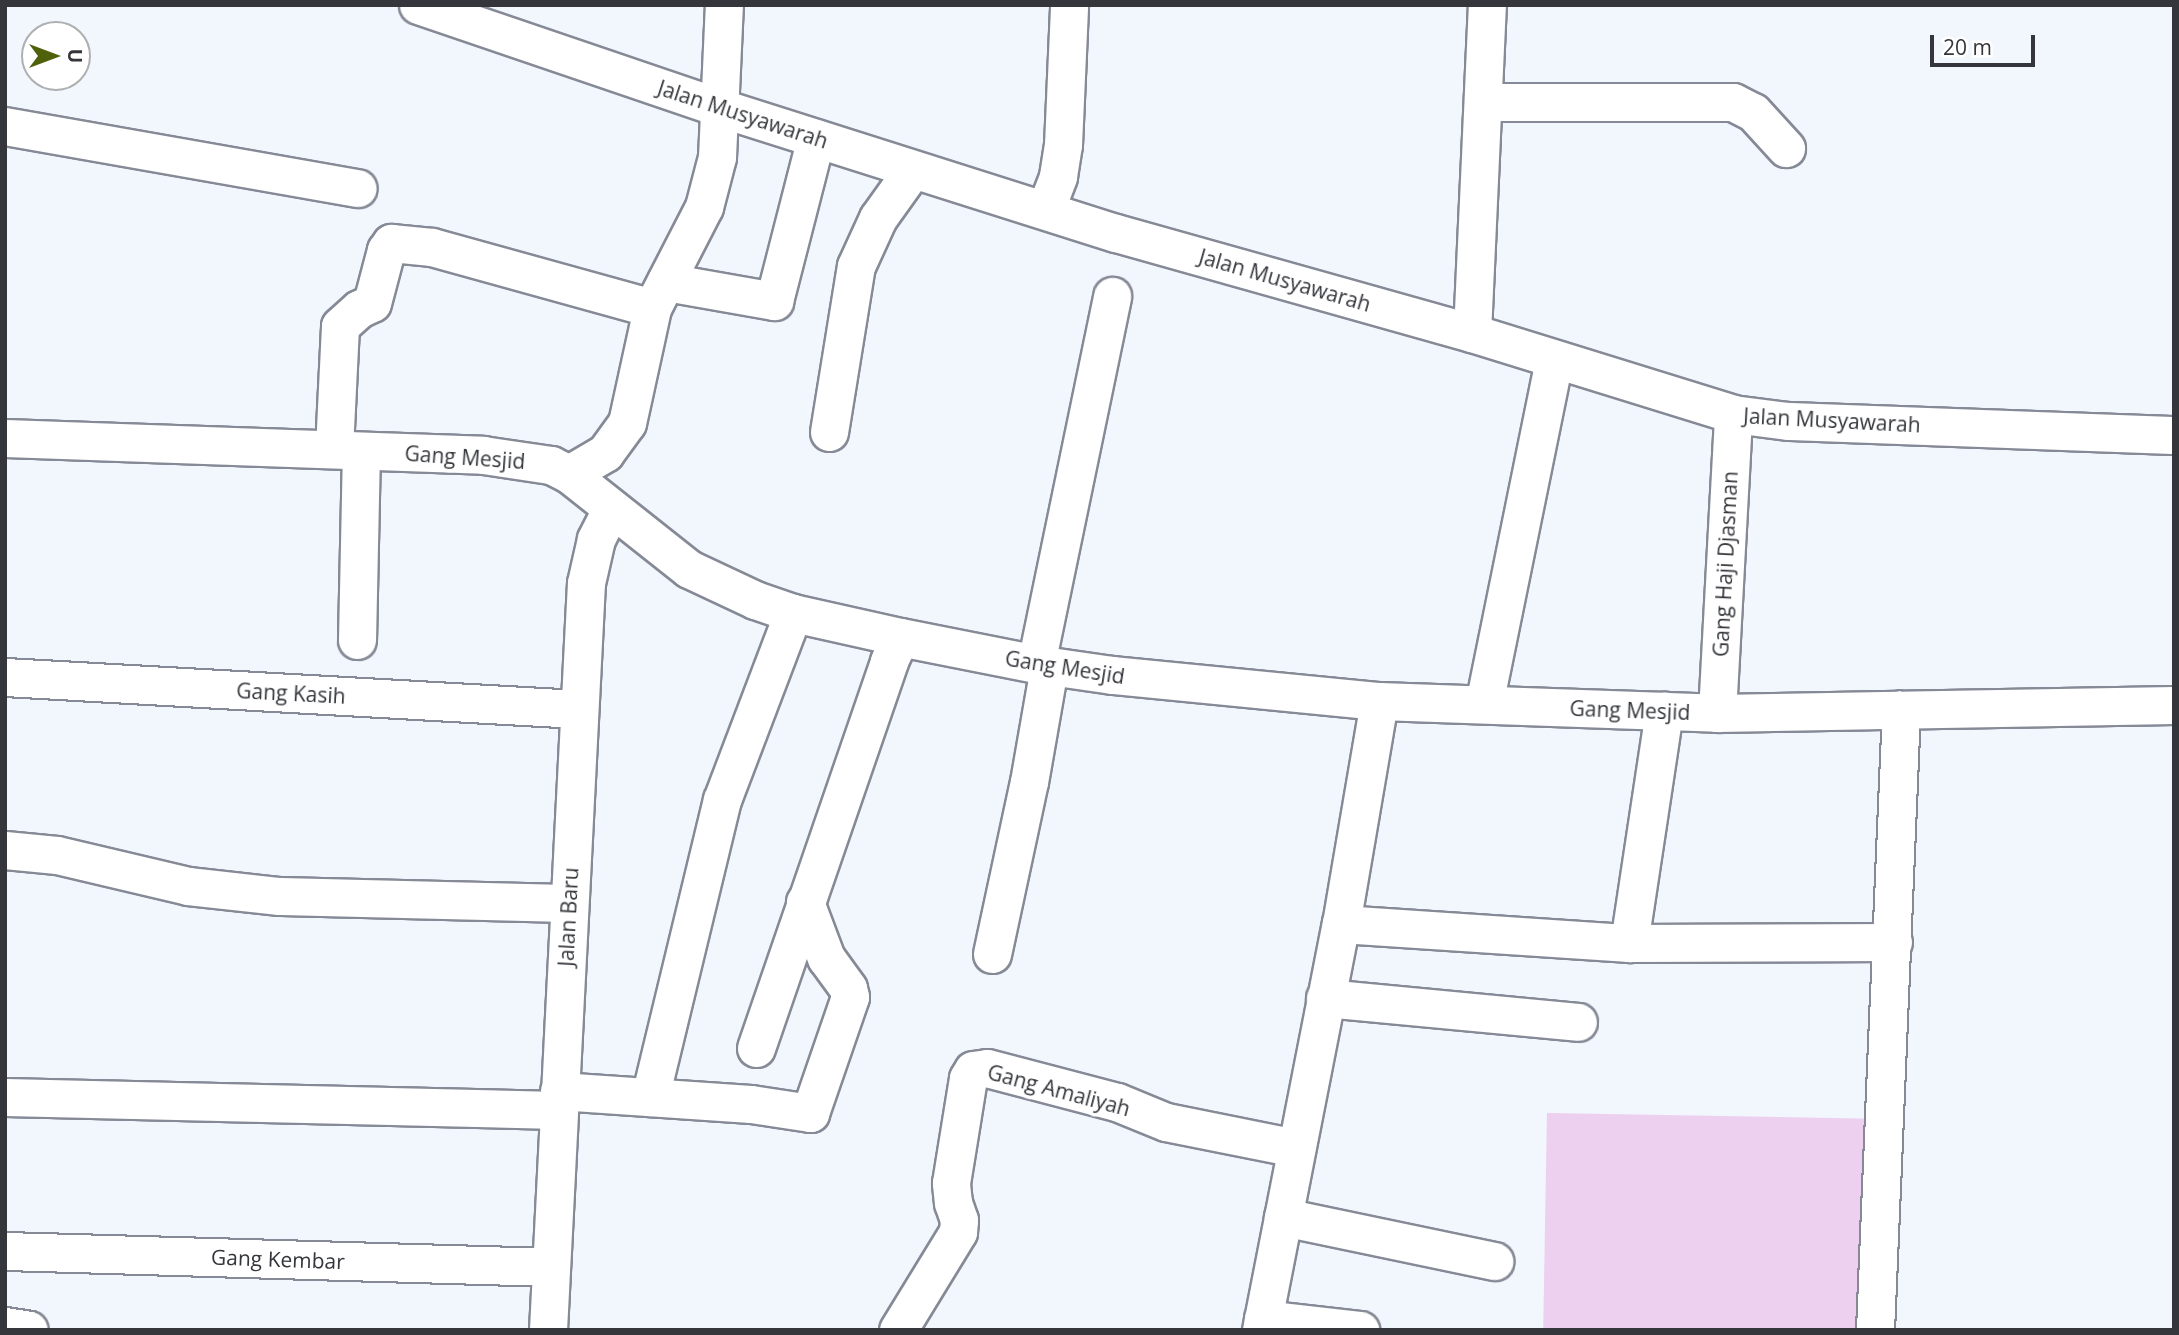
<!DOCTYPE html>
<style>
body{margin:0}
#map{position:relative;width:2179px;height:1335px;overflow:hidden;background:#f2f6fd;font-family:"Open Sans",sans-serif}
div>[style]{position:absolute}
.green>*{inset:0;background:#edcff0;transform-origin:0 0}
.roads{filter:drop-shadow(2px 0 #858a96) drop-shadow(-2px 0 #858a96) drop-shadow(0 2px #858a96) drop-shadow(0 -2px #858a96)}
.minor>*{height:37px;margin:-18.5px;padding:0 18.5px;transform-origin:18.5px;border-radius:18.5px;background:#fff}
span{translate:-50% -50%;white-space:nowrap;text-align:center;line-height:1.15;-webkit-text-stroke:7px #fff;paint-order:stroke}
.street-label{font-size:21px;color:#34363b}
.frame{position:absolute;inset:0;border:7px solid #34363b;pointer-events:none}
.north{position:absolute;left:21px;top:21px;width:70px;height:70px;box-sizing:border-box;background:#fff;border:2px solid #aeafb1;border-radius:50%;rotate:90deg;font-size:19px;font-weight:700;line-height:28px;text-align:center;color:#34363b}
.north::after{content:'';display:block;margin:auto;width:24px;height:32px;background:#4f620b;clip-path:polygon(50% 0,100% 100%,50% 72%,0 100%)}
.scale{position:absolute;left:1930px;top:35px;width:105px;height:32px;box-sizing:border-box;border:4px solid #34363b;border-top:0;padding-left:9px;font-size:21px;line-height:24px;white-space:nowrap;color:#34363b;-webkit-text-stroke:5px #fff;paint-order:stroke}
</style>
<div id="map">
<div class="green">
<div style="left:1547px;top:1113px;width:327px;height:217px;rotate:1deg"></div>
</div>
<div class="roads">
<div class="minor">
<div style="left:418px;top:5px;width:320px;rotate:18.8deg"></div>
<div style="left:721px;top:108px;width:414px;rotate:17.6deg"></div>
<div style="left:1116px;top:233px;width:370px;rotate:15.7deg"></div>
<div style="left:1472px;top:333px;width:273px;rotate:17.2deg"></div>
<div style="left:1733px;top:414px;width:55px;rotate:7.3deg"></div>
<div style="left:1788px;top:421px;width:386px;rotate:2.1deg"></div>
<div style="left:1483px;top:102px;width:250px"></div>
<div style="left:1733px;top:102px;width:22px;rotate:27deg"></div>
<div style="left:1753px;top:112px;width:49px;rotate:47.5deg"></div>
<div style="left:5px;top:126px;width:358px;rotate:10deg"></div>
<div style="left:1046px;top:208px;width:34px;rotate:-69deg"></div>
<div style="left:1058px;top:176px;width:31px;rotate:-81deg"></div>
<div style="left:1063px;top:145px;width:140px;rotate:-87.5deg"></div>
<div style="left:666px;top:282px;width:110px;rotate:10deg"></div>
<div style="left:774px;top:301px;width:168px;rotate:-75.6deg"></div>
<div style="left:1472px;top:333px;width:328px;rotate:-87.4deg"></div>
<div style="left:829px;top:432px;width:168px;rotate:-80.8deg"></div>
<div style="left:856px;top:266px;width:53px;rotate:-65.4deg"></div>
<div style="left:878px;top:218px;width:60px;rotate:-54.5deg"></div>
<div style="left:5px;top:438px;width:478px;rotate:2deg"></div>
<div style="left:483px;top:455px;width:69px;rotate:8.4deg"></div>
<div style="left:551px;top:465px;width:20px;rotate:27deg"></div>
<div style="left:569px;top:474px;width:153px;rotate:38.4deg"></div>
<div style="left:689px;top:569px;width:73px;rotate:25.2deg"></div>
<div style="left:755px;top:600px;width:40px;rotate:18.9deg"></div>
<div style="left:793px;top:613px;width:110px;rotate:12.6deg"></div>
<div style="left:900px;top:637px;width:139px;rotate:11.2deg"></div>
<div style="left:1036px;top:664px;width:77px;rotate:8.2deg"></div>
<div style="left:1112px;top:675px;width:268px;rotate:5.6deg"></div>
<div style="left:1379px;top:701px;width:338px;rotate:2deg"></div>
<div style="left:1717px;top:713px;width:457px;rotate:-1deg"></div>
<div style="left:334px;top:449px;width:123px;rotate:-87.2deg"></div>
<div style="left:340px;top:326px;width:25px;rotate:-42deg"></div>
<div style="left:359px;top:309px;width:14px;rotate:-25deg"></div>
<div style="left:372px;top:303px;width:55px;rotate:-75.2deg"></div>
<div style="left:386px;top:250px;width:9px;rotate:-54deg"></div>
<div style="left:391px;top:243px;width:41px;rotate:5.6deg"></div>
<div style="left:432px;top:247px;width:228px;rotate:15.5deg"></div>
<div style="left:569px;top:474px;width:42px;rotate:-30.3deg"></div>
<div style="left:605px;top:453px;width:37px;rotate:-54deg"></div>
<div style="left:627px;top:423px;width:118px;rotate:-77.7deg"></div>
<div style="left:652px;top:308px;width:114px;rotate:-62.8deg"></div>
<div style="left:704px;top:207px;width:52px;rotate:-75.4deg"></div>
<div style="left:717px;top:157px;width:152px;rotate:-87.4deg"></div>
<div style="left:357px;top:640px;width:189px;rotate:-88.8deg"></div>
<div style="left:1036px;top:664px;width:376px;rotate:-78.3deg"></div>
<div style="left:5px;top:677px;width:573px;rotate:3.2deg"></div>
<div style="left:1484px;top:704px;width:352px;rotate:-78.5deg"></div>
<div style="left:1717px;top:713px;width:299px;rotate:-86.9deg"></div>
<div style="left:5px;top:850px;width:52px;rotate:5.5deg"></div>
<div style="left:57px;top:855px;width:135px;rotate:13.3deg"></div>
<div style="left:188px;top:886px;width:92px;rotate:6.3deg"></div>
<div style="left:279px;top:896px;width:289px;rotate:1.4deg"></div>
<div style="left:1341px;top:924px;width:289px;rotate:3.8deg"></div>
<div style="left:1629px;top:943px;width:264px;rotate:-0.2deg"></div>
<div style="left:1629px;top:943px;width:235px;rotate:-81.4deg"></div>
<div style="left:992px;top:954px;width:176px;rotate:-77.9deg"></div>
<div style="left:1029px;top:782px;width:117px;rotate:-80.1deg"></div>
<div style="left:1325px;top:998px;width:254px;rotate:5.4deg"></div>
<div style="left:756px;top:1048px;width:409px;rotate:-71deg"></div>
<div style="left:889px;top:661px;width:26px;rotate:-65deg"></div>
<div style="left:559px;top:1091px;width:192px;rotate:3.9deg"></div>
<div style="left:751px;top:1104px;width:60px;rotate:8.7deg"></div>
<div style="left:810px;top:1113px;width:123px;rotate:-71deg"></div>
<div style="left:850px;top:997px;width:9px;rotate:-103deg"></div>
<div style="left:848px;top:988px;width:37px;rotate:-126deg"></div>
<div style="left:826px;top:958px;width:60px;rotate:-110.6deg"></div>
<div style="left:5px;top:1097px;width:553px;rotate:1.35deg"></div>
<div style="left:650px;top:1097px;width:306px;rotate:-76.4deg"></div>
<div style="left:722px;top:800px;width:200px;rotate:-69.2deg"></div>
<div style="left:1283px;top:1217px;width:216px;rotate:11.8deg"></div>
<div style="left:5px;top:1251px;width:546px;rotate:1.68deg"></div>
<div style="left:1263px;top:1319px;width:98px;rotate:6.5deg"></div>
<div style="left:5px;top:1326px;width:24px;rotate:9deg"></div>
<div style="left:548px;top:1330px;width:748px;rotate:-87.09deg"></div>
<div style="left:586px;top:583px;width:45px;rotate:-77.2deg"></div>
<div style="left:596px;top:539px;width:34px;rotate:-63deg"></div>
<div style="left:898px;top:1330px;width:115px;rotate:-58.5deg"></div>
<div style="left:958px;top:1232px;width:12px;rotate:-85deg"></div>
<div style="left:959px;top:1220px;width:18px;rotate:-109deg"></div>
<div style="left:953px;top:1203px;width:20px;rotate:-96deg"></div>
<div style="left:951px;top:1183px;width:106px;rotate:-80.8deg"></div>
<div style="left:968px;top:1078px;width:9px;rotate:-58deg"></div>
<div style="left:973px;top:1070px;width:14px;rotate:-8deg"></div>
<div style="left:987px;top:1068px;width:134px;rotate:14.7deg"></div>
<div style="left:1117px;top:1102px;width:53px;rotate:22.2deg"></div>
<div style="left:1166px;top:1122px;width:133px;rotate:11.3deg"></div>
<div style="left:1261px;top:1330px;width:414px;rotate:-78.9deg"></div>
<div style="left:1341px;top:924px;width:226px;rotate:-80.3deg"></div>
<div style="left:1875px;top:1330px;width:621px;rotate:-87.6deg"></div>
</div>
</div>
<div class="street-label">
<span style="left:743px;top:114px;rotate:18deg">Jalan Musyawarah</span>
<span style="left:1285px;top:280px;rotate:16deg">Jalan Musyawarah</span>
<span style="left:1832px;top:420px;rotate:3deg">Jalan Musyawarah</span>
<span style="left:465px;top:457px;rotate:4deg">Gang Mesjid</span>
<span style="left:1725px;top:564px;rotate:-87deg">Gang Haji Djasman</span>
<span style="left:1065px;top:667px;rotate:9deg">Gang Mesjid</span>
<span style="left:291px;top:693px;rotate:3deg">Gang Kasih</span>
<span style="left:1630px;top:710px;rotate:2deg">Gang Mesjid</span>
<span style="left:568px;top:917px;rotate:-87deg">Jalan Baru</span>
<span style="left:1059px;top:1090px;rotate:15deg">Gang Amaliyah</span>
<span style="left:278px;top:1259px;rotate:2deg">Gang Kembar</span>
</div>
<div class="frame"></div>
<div class="north">U</div>
<div class="scale">20 m</div>
</div>
